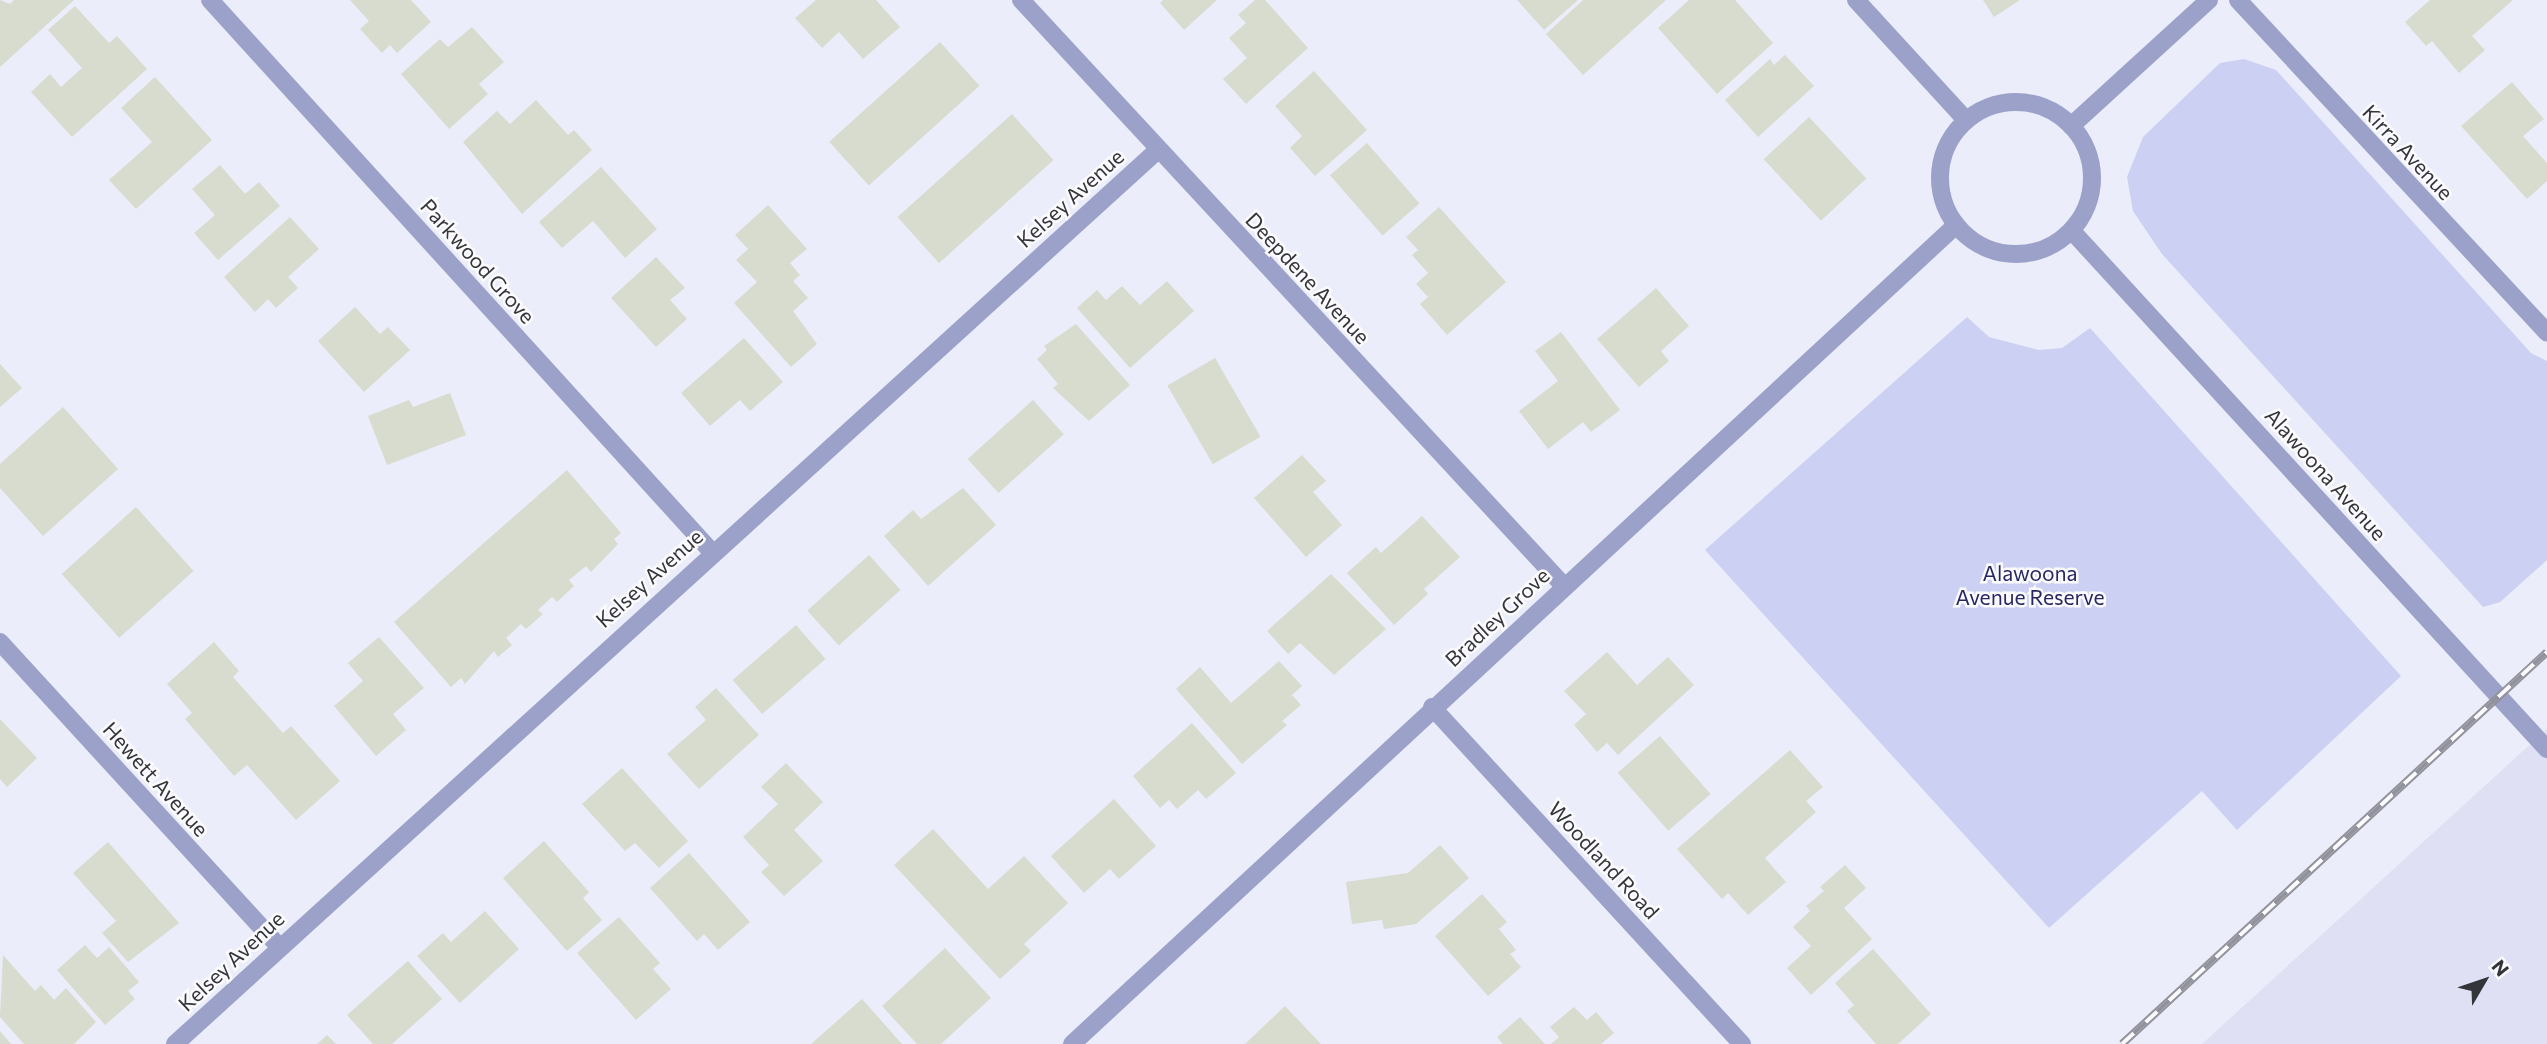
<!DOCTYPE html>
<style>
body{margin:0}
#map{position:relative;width:2547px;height:1044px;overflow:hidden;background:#ebedfa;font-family:Commissioner,sans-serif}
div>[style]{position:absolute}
.built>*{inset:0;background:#dfe0f4}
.green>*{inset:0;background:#ccd0f2}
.building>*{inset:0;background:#d7dccf;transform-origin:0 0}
.minor>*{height:18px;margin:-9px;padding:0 9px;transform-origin:9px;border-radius:9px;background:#9ca1c9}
.minor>.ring{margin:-9px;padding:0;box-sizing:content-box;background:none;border:18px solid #9ca1c9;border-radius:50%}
.rail>*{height:8px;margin-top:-4px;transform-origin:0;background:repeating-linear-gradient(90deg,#fbfbfe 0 16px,#91929b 0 32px);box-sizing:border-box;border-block:2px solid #91929b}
span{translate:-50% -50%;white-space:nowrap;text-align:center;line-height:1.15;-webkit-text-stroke:5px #fbfbfe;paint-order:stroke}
.street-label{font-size:21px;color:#34353a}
.park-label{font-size:21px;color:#282761}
.north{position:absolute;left:2449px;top:946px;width:70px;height:70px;-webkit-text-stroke:5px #fbfbfe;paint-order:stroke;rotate:51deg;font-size:19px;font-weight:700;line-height:28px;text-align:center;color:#34353a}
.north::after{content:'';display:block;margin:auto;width:24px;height:32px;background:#34353a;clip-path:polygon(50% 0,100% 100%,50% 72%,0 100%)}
</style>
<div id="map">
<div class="built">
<div style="clip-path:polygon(2547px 729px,2547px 1044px,2202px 1044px)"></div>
</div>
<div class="green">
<div style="clip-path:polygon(2244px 59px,2276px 70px,2531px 353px,2547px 361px,2547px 560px,2500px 602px,2483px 607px,2162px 254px,2133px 211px,2127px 177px,2143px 137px,2220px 63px)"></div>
<div style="clip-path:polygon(1967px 317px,1989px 337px,2039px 350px,2062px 348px,2090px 328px,2401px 676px,2237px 830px,2202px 791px,2049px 928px,1705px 550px)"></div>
</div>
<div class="building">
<div style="clip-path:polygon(0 0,10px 4px,14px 0,74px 0,0 67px)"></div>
<div style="clip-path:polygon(350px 0,411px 0,431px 22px,397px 53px,390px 45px,382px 53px,360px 29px,369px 21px)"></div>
<div style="clip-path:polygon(816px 0,876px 0,900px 27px,863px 59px,839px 32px,822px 48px,795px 18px)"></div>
<div style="clip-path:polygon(1163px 0,1217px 0,1184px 30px,1160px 3px)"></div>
<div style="clip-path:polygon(1255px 0,1265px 0,1308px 48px,1246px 104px,1223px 79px,1247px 58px,1229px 38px,1246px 23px,1238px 15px)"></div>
<div style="clip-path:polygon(1517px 0,1578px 0,1544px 30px)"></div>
<div style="clip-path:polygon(1583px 0,1666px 0,1583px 75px,1546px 34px)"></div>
<div style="clip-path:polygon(1689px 0,1735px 0,1773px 43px,1717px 94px,1658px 28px)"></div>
<div style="clip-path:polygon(1983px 0,2020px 0,1994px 17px)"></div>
<div style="clip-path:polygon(2430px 0,2513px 0,2472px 36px,2485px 50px,2459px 73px,2432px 41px,2426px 46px,2405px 22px)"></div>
<div style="clip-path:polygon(75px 6px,109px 43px,117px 36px,147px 69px,72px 137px,31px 92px,50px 74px,61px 87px,82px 68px,48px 30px)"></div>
<div style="clip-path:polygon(472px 27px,504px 62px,479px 84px,488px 94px,449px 129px,401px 74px,440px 39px,448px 47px)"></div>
<div style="left:940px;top:42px;width:59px;height:149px;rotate:48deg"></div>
<div style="clip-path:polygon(1785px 55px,1814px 86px,1758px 137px,1725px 100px,1770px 59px,1774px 65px)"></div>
<div style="clip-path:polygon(1314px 71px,1367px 130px,1315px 176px,1290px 148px,1302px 136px,1275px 106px)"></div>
<div style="clip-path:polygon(155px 77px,212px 140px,136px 209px,109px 180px,152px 142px,121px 108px)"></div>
<div style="clip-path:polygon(2512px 82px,2544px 119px,2523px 136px,2547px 163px,2547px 181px,2527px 199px,2461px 126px)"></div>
<div style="clip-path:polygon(536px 100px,568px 135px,574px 130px,592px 150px,522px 214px,463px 142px,497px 111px,510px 124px)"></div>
<div style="left:1012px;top:114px;width:62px;height:154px;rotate:48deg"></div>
<div style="left:1809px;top:117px;width:84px;height:62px;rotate:47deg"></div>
<div style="left:1367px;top:143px;width:80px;height:49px;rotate:49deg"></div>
<div style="clip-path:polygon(220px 165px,245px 194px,259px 182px,280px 206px,218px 260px,194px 233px,215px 215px,192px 189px)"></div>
<div style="clip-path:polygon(601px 167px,657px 229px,625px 258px,593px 221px,562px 248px,539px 222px)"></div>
<div style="clip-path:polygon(768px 205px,807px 249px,790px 263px,800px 275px,793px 281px,808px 298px,793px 311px,817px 344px,791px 367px,734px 303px,757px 282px,736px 260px,748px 249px,735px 235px)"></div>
<div style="clip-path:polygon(1439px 207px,1506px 282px,1447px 335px,1420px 304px,1428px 297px,1416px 284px,1428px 273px,1412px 255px,1418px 250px,1406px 237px)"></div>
<div style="clip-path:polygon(290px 217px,319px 249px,288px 277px,298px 288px,276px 308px,268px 299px,255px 312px,224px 277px)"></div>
<div style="clip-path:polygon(656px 257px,685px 288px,670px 300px,687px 319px,656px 347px,611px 298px)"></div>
<div style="clip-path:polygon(1167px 281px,1194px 311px,1130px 368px,1077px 308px,1097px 290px,1106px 300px,1122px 286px,1140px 305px)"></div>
<div style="clip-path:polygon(1656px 288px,1689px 326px,1661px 351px,1669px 361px,1639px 387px,1597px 339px)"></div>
<div style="clip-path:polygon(355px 307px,380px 334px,388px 327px,410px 350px,364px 392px,318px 341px)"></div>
<div style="clip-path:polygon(1076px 324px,1130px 385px,1089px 421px,1053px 388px,1058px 384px,1037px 359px,1047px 350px,1044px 346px)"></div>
<div style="clip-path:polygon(1561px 332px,1620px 410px,1591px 432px,1583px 422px,1548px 449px,1519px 411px,1558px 381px,1535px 351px)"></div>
<div style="clip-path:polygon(744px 338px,783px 382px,750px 411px,740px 400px,710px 426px,681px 393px)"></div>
<div style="left:1215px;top:358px;width:91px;height:55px;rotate:60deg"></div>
<div style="clip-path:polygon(0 364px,22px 388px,0 407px)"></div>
<div style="clip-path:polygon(450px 393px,466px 435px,387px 465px,368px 416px,409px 400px,413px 407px)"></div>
<div style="left:1033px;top:400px;width:46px;height:88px;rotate:48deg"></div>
<div style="clip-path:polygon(63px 407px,118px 469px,43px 536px,0 488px,0 464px)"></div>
<div style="clip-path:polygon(1302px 455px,1326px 481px,1313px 492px,1342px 525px,1306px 557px,1254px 498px)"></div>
<div style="clip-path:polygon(567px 470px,621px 533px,614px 539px,618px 544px,591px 572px,586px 566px,569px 580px,574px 586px,557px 602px,552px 597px,538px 610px,543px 614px,526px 629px,521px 624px,506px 638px,512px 645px,498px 657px,494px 651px,465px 684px,461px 678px,451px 687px,394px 622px)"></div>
<div style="clip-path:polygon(963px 488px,996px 525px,928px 586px,884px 536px,913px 510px,921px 519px)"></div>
<div style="left:136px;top:507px;width:86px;height:100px;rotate:48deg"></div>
<div style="clip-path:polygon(1422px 516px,1460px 557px,1424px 589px,1428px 594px,1394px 625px,1347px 573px,1376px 547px,1381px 553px)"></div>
<div style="left:869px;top:555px;width:47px;height:83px;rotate:48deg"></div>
<div style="clip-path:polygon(1331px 574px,1386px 629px,1334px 675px,1300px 643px,1288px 654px,1267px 631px)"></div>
<div style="left:796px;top:625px;width:45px;height:84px;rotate:49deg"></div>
<div style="clip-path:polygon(379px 637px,424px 688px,393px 714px,406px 730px,376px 756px,334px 706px,363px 681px,348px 663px)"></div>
<div style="clip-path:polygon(214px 642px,239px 671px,233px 677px,283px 733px,291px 726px,340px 781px,296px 820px,247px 765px,234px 776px,185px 719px,192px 713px,167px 684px)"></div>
<div style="clip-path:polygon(1607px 652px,1637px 685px,1668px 657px,1694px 685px,1618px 755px,1607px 743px,1597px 752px,1574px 725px,1586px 714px,1564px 691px)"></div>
<div style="clip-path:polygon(1279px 661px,1302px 686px,1292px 695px,1301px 705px,1282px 721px,1287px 725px,1242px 764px,1176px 689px,1200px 667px,1231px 703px)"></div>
<div style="clip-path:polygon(716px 688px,759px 735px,699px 789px,667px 754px,706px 720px,695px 707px)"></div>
<div style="clip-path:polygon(0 719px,37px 758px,7px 787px,0 779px)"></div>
<div style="clip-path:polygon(1192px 723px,1236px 773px,1206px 799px,1198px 790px,1177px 809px,1169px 800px,1160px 808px,1133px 776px)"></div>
<div style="left:1660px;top:736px;width:77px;height:56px;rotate:49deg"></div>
<div style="clip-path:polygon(1790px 750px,1823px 787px,1806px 801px,1816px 812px,1765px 858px,1786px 882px,1748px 915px,1728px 893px,1722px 899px,1677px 849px)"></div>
<div style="clip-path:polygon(786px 763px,823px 802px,794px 830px,823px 861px,784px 896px,761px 872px,769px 865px,743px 837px,778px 804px,761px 787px)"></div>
<div style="clip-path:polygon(622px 768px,688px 841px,659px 868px,635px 843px,625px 851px,582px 804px)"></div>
<div style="clip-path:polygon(1114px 799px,1156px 846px,1119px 879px,1110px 869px,1084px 893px,1051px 856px)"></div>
<div style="clip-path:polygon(933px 829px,988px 889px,1024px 856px,1068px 903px,1024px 944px,1031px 951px,1000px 979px,894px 865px)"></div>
<div style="clip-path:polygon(544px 841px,589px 892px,583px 898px,602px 920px,567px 951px,503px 878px)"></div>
<div style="clip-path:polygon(108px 842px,179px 923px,128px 962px,102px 933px,116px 921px,73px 873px)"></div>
<div style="clip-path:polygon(1440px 845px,1469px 878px,1416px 924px,1384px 929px,1382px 920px,1352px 924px,1346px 882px,1408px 873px)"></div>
<div style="clip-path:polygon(689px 853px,750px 922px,718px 950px,704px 934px,697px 941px,650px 888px)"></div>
<div style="clip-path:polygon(1845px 865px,1866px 888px,1844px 908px,1872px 939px,1811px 995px,1787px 968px,1811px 946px,1793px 927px,1810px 911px,1806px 906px,1824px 891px,1820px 887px)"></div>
<div style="clip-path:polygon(1482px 894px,1507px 922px,1499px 929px,1516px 950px,1510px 954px,1521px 967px,1488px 996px,1435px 936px)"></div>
<div style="clip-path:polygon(485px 911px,519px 949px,460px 1003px,417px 956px,443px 933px,451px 942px)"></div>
<div style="clip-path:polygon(619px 917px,660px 963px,653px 969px,671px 989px,636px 1020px,577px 953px)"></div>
<div style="clip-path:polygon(85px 945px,97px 958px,109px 947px,139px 982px,128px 991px,135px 999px,105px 1025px,57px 970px)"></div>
<div style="clip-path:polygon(945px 948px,991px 998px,941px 1044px,917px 1044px,882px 1006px)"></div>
<div style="clip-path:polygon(1873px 949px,1931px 1014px,1898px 1044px,1876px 1044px,1847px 1011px,1854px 1005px,1835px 983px)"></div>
<div style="clip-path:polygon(3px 955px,35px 991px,41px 985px,54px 1000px,66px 988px,96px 1022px,74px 1044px,24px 1044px,0 1017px)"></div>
<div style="clip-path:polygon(408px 961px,442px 999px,392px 1044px,373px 1044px,347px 1015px)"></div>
<div style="clip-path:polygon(862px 999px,902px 1044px,811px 1044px)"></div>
<div style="clip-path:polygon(1285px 1006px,1321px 1044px,1245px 1044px)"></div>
<div style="clip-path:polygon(1574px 1007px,1587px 1020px,1596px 1012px,1614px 1033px,1601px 1044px,1551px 1044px,1559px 1037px,1550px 1027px)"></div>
<div style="clip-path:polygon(1520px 1017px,1545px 1044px,1503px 1044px,1497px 1037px)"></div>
<div style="clip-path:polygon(0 1031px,11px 1044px,0 1044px)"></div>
<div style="clip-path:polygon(327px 1035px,336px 1044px,317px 1044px)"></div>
</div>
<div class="minor">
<div style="left:210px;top:0;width:746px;rotate:47.72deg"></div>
<div style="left:1021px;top:0;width:799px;rotate:47.18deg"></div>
<div style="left:1856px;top:0;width:163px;rotate:47.5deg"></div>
<div style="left:2238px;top:0;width:454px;rotate:47.1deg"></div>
<div class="ring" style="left:1940px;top:102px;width:134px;height:134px"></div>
<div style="left:2071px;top:126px;width:187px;rotate:-42.4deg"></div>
<div style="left:2072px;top:231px;width:703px;rotate:47.48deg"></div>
<div style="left:0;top:642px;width:413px;rotate:47.5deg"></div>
<div style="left:1432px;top:707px;width:458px;rotate:47.4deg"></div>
<div style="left:175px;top:1044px;width:1329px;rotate:-42.29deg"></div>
<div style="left:1072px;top:1044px;width:1205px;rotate:-42.81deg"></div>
</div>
<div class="rail">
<div style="left:2122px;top:1044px;width:578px;rotate:-42.69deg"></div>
</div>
<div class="street-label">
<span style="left:2408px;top:152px;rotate:47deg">Kirra Avenue</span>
<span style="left:1070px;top:198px;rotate:-42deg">Kelsey Avenue</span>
<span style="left:478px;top:261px;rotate:48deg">Parkwood Grove</span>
<span style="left:1308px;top:278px;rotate:47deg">Deepdene Avenue</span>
<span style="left:2326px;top:474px;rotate:48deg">Alawoona Avenue</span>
<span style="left:649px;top:578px;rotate:-42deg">Kelsey Avenue</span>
<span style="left:1497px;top:617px;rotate:-43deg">Bradley Grove</span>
<span style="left:156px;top:779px;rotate:48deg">Hewett Avenue</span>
<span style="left:1604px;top:860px;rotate:47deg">Woodland Road</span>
<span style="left:231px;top:961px;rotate:-43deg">Kelsey Avenue</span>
</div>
<div class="park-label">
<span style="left:2030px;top:585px">Alawoona<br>Avenue Reserve</span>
</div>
<div class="north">N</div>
</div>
